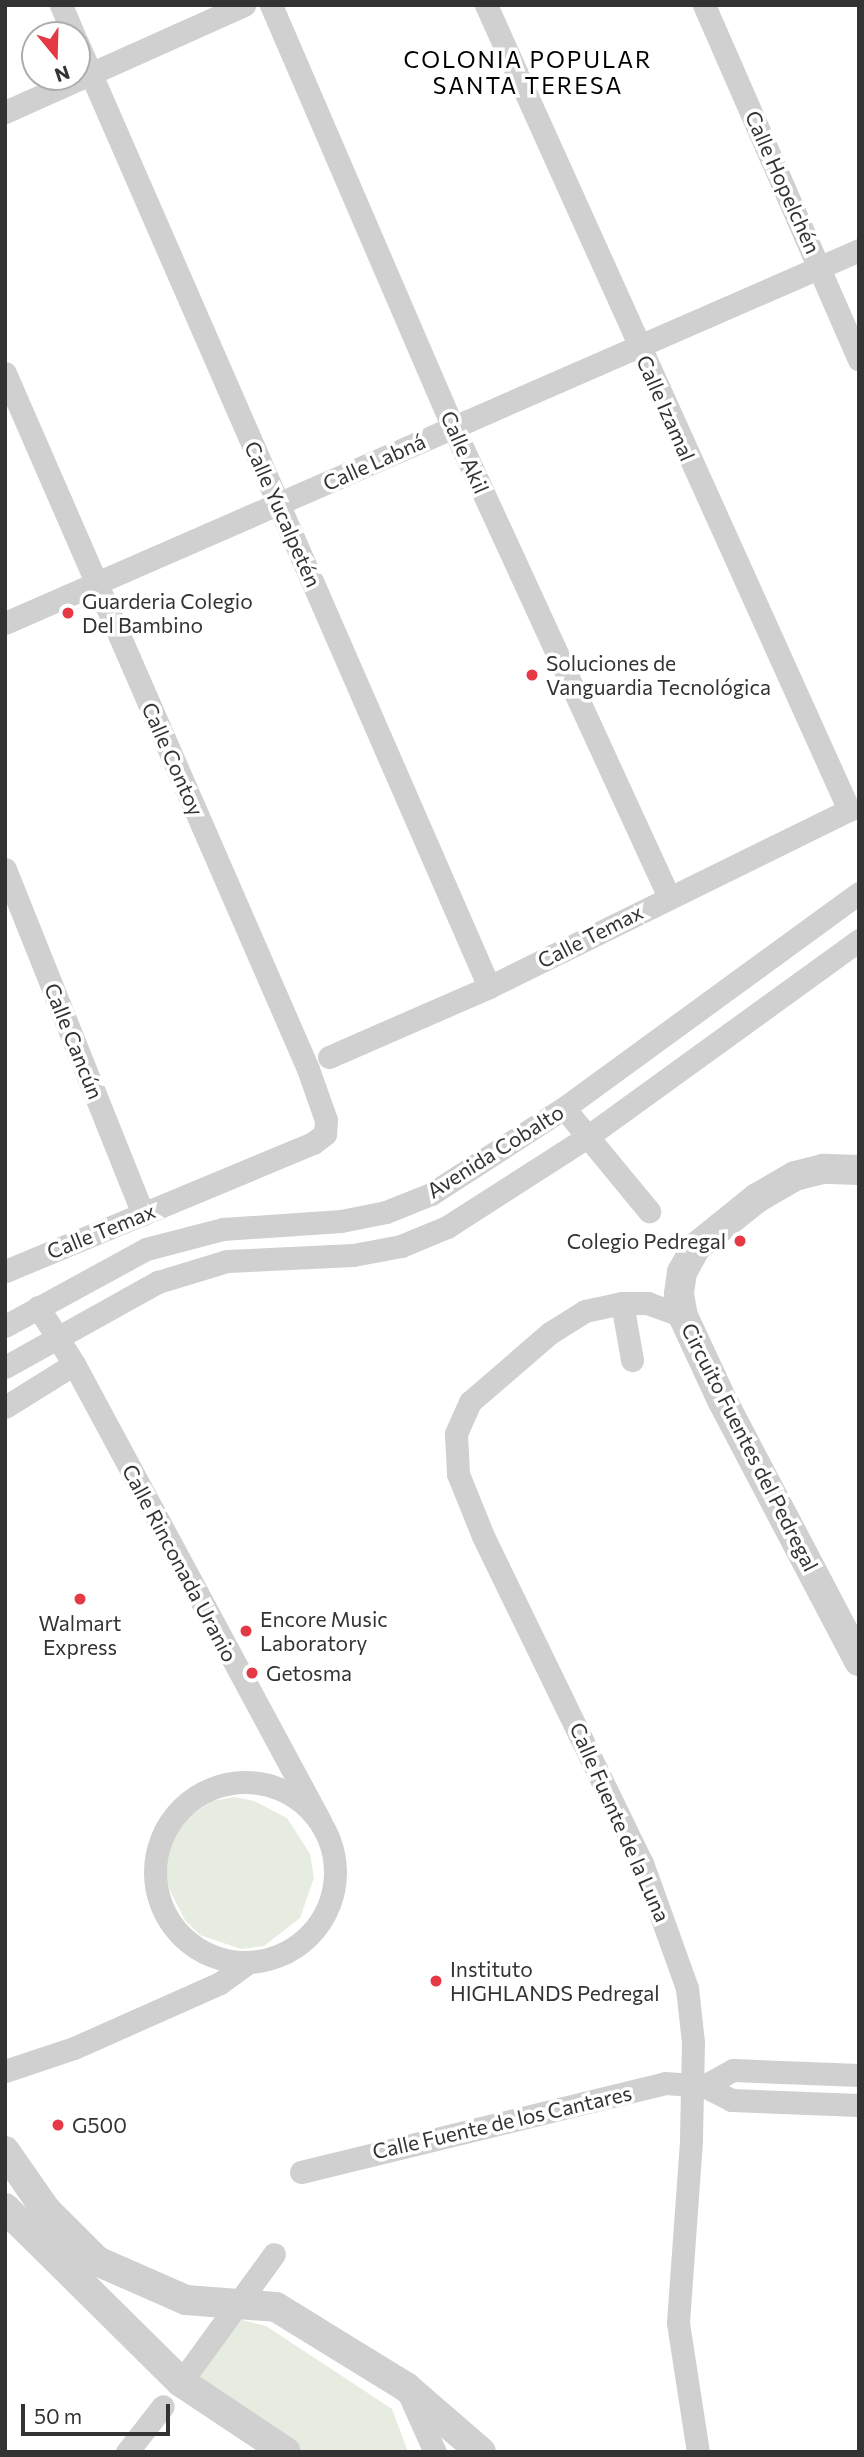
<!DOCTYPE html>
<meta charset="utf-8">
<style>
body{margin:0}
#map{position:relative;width:864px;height:2457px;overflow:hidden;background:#fff;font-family:Commissioner,sans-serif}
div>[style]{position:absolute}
.green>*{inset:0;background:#e6ecdf}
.minor>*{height:23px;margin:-11.5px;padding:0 11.5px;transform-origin:11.5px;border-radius:11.5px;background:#d0d0d0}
.minor>.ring{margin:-11.5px;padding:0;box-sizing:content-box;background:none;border:23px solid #d0d0d0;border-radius:50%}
.tertiary>*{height:30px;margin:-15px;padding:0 15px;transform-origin:15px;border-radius:15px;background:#d0d0d0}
.dots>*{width:19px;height:19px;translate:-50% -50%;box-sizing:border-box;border:4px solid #fff;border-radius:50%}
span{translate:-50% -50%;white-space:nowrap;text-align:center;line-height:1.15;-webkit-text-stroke:7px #fff;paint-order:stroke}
.street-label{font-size:21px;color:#333}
.poi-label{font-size:21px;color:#333}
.left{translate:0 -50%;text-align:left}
.right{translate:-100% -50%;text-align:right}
.neighbourhood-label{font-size:23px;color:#000;letter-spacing:2px}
.frame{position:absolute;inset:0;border:7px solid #333;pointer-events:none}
.north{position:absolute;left:21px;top:21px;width:70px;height:70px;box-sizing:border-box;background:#fff;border:2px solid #adadad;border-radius:50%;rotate:161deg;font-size:19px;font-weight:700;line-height:28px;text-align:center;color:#333}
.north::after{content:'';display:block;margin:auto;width:24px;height:32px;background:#e63946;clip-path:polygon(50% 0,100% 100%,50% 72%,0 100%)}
.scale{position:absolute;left:21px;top:2404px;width:149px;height:32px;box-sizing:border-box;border:4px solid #333;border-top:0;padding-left:9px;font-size:21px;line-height:24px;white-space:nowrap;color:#333;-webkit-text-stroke:5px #fff;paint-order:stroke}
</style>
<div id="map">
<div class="green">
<div style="clip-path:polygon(235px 1797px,254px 1801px,287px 1818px,310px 1854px,314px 1878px,300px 1918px,264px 1946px,241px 1949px,200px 1935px,185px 1920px,165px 1881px,165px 1861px,178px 1824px,212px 1801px)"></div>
<div style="clip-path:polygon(238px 2319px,266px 2326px,392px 2409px,408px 2452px,292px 2452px,188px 2387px)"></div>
</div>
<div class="minor">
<div style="left:61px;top:5px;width:33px;rotate:67deg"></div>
<div style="left:271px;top:5px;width:460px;rotate:66.7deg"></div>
<div style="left:453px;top:427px;width:515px;rotate:65.33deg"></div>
<div style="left:704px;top:5px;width:387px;rotate:66.4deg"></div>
<div style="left:77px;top:42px;width:1031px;rotate:66.44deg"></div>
<div style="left:5px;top:112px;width:262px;rotate:-24.1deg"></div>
<div style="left:5px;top:373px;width:759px;rotate:66.47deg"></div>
<div style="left:308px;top:1069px;width:54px;rotate:70.6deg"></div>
<div style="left:326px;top:1120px;width:14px;rotate:94deg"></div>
<div style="left:325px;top:1134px;width:15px;rotate:143deg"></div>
<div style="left:313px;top:1143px;width:334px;rotate:157.4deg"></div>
<div style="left:5px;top:623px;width:932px;rotate:-23.59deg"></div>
<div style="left:5px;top:869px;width:372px;rotate:68.2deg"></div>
<div style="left:329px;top:1057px;width:175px;rotate:-23.6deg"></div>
<div style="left:489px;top:987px;width:401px;rotate:-26.2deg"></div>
<div style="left:849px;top:810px;width:883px;rotate:-114.27deg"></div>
<div style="left:564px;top:1108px;width:134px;rotate:50.5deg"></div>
<div style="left:622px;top:1303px;width:58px;rotate:80deg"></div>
<div style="left:38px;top:1307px;width:67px;rotate:57.7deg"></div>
<div style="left:74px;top:1364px;width:519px;rotate:61.71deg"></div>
<div style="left:683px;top:1316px;width:37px;rotate:-160deg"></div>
<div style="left:648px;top:1303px;width:26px;rotate:180deg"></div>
<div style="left:622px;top:1303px;width:38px;rotate:168deg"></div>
<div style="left:585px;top:1311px;width:40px;rotate:148deg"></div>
<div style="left:551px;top:1332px;width:107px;rotate:139.2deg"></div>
<div style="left:470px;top:1402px;width:35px;rotate:114deg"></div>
<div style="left:456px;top:1434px;width:40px;rotate:87.1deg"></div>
<div style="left:458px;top:1474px;width:67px;rotate:68deg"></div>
<div style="left:483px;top:1536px;width:364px;rotate:64.1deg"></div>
<div style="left:642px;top:1863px;width:133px;rotate:70.2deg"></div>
<div style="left:687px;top:1988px;width:54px;rotate:83.7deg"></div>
<div style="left:693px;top:2042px;width:99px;rotate:91.2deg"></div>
<div style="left:691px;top:2141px;width:182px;rotate:94.1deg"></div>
<div style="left:678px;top:2323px;width:131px;rotate:81.2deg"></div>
<div style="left:5px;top:1326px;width:161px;rotate:-28.6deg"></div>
<div style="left:146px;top:1249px;width:80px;rotate:-14.6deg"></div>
<div style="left:223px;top:1229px;width:118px;rotate:-3.9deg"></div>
<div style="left:341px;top:1221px;width:46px;rotate:-11.3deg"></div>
<div style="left:386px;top:1212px;width:48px;rotate:-21.8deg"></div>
<div style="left:431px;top:1194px;width:158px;rotate:-32.9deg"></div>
<div style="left:564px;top:1108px;width:365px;rotate:-36.1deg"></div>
<div style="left:5px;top:1367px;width:175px;rotate:-29.1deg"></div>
<div style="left:158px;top:1282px;width:72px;rotate:-16.9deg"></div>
<div style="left:227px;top:1261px;width:126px;rotate:-2.7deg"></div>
<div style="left:353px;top:1255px;width:49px;rotate:-10.6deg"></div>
<div style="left:401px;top:1246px;width:50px;rotate:-22.4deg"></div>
<div style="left:447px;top:1227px;width:166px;rotate:-32.7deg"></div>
<div style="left:587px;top:1137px;width:336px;rotate:-35.9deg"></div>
<div style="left:5px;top:1407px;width:81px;rotate:-31.9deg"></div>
<div class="ring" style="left:155px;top:1782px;width:157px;height:157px"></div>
<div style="left:5px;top:2071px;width:73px;rotate:-18.4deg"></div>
<div style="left:74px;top:2048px;width:160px;rotate:-24deg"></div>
<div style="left:220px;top:1983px;width:34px;rotate:-36deg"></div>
<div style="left:704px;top:2086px;width:33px;rotate:-29deg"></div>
<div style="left:733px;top:2070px;width:126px;rotate:2.3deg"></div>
<div style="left:301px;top:2172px;width:375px;rotate:-13.7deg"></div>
<div style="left:665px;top:2083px;width:39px;rotate:4deg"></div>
<div style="left:704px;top:2086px;width:30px;rotate:27deg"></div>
<div style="left:731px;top:2100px;width:128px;rotate:2.2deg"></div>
<div style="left:181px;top:2382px;width:158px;rotate:-54deg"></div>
<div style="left:409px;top:2394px;width:64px;rotate:65.9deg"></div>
<div style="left:127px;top:2452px;width:58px;rotate:-52deg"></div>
</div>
<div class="tertiary">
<div style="left:859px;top:1170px;width:36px;rotate:-178deg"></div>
<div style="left:823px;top:1169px;width:29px;rotate:166deg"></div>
<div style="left:795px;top:1176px;width:44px;rotate:149.9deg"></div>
<div style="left:757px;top:1198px;width:78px;rotate:141.2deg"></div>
<div style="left:696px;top:1247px;width:29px;rotate:119deg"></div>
<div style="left:682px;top:1272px;width:22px;rotate:98deg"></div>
<div style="left:679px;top:1294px;width:22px;rotate:80deg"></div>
<div style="left:683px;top:1316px;width:93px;rotate:65.1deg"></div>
<div style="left:722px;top:1400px;width:295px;rotate:62.3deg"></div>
<div style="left:5px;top:2151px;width:72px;rotate:55.2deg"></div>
<div style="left:46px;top:2210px;width:72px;rotate:45deg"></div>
<div style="left:97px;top:2261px;width:97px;rotate:23.7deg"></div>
<div style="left:186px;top:2300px;width:90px;rotate:4.4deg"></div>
<div style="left:276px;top:2307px;width:153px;rotate:31.6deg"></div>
<div style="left:406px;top:2387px;width:99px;rotate:40.9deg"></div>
<div style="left:5px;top:2208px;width:247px;rotate:44.7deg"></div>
<div style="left:181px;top:2382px;width:126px;rotate:33.7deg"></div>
</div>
<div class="dots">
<div style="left:68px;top:613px;background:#e63946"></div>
<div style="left:532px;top:675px;background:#e63946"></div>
<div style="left:740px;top:1241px;background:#e63946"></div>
<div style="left:80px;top:1599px;background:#e63946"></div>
<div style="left:246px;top:1631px;background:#e63946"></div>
<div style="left:252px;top:1673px;background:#e63946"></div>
<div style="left:436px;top:1981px;background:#e63946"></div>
<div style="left:58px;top:2125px;background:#e63946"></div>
</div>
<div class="street-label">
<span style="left:783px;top:182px;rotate:66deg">Calle Hopelchén</span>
<span style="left:666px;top:408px;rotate:66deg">Calle Izamal</span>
<span style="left:465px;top:452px;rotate:66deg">Calle Akil</span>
<span style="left:374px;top:462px;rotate:-24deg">Calle Labná</span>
<span style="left:283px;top:514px;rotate:66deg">Calle Yucalpetén</span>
<span style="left:173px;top:759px;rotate:66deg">Calle Contoy</span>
<span style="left:590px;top:936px;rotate:-27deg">Calle Temax</span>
<span style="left:74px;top:1041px;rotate:68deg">Calle Cancún</span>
<span style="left:495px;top:1151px;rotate:-32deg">Avenida Cobalto</span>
<span style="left:101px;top:1231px;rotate:-22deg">Calle Temax</span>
<span style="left:750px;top:1447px;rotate:63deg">Circuito Fuentes del Pedregal</span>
<span style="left:180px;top:1563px;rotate:62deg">Calle Rinconada Uranio</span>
<span style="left:620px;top:1822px;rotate:66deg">Calle Fuente de la Luna</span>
<span style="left:502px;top:2122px;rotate:-13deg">Calle Fuente de los Cantares</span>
</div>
<div class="poi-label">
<span class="left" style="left:82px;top:613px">Guarderia Colegio<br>Del Bambino</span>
<span class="left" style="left:546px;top:675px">Soluciones de<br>Vanguardia Tecnológica</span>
<span class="right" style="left:726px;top:1241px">Colegio Pedregal</span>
<span class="left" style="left:260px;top:1631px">Encore Music<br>Laboratory</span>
<span style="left:80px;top:1635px">Walmart<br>Express</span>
<span class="left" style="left:266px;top:1673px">Getosma</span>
<span class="left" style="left:450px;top:1981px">Instituto<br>HIGHLANDS Pedregal</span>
<span class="left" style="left:72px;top:2125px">G500</span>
</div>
<div class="neighbourhood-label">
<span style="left:528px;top:72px">COLONIA POPULAR<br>SANTA TERESA</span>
</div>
<div class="frame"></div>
<div class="north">N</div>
<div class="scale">50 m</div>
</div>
